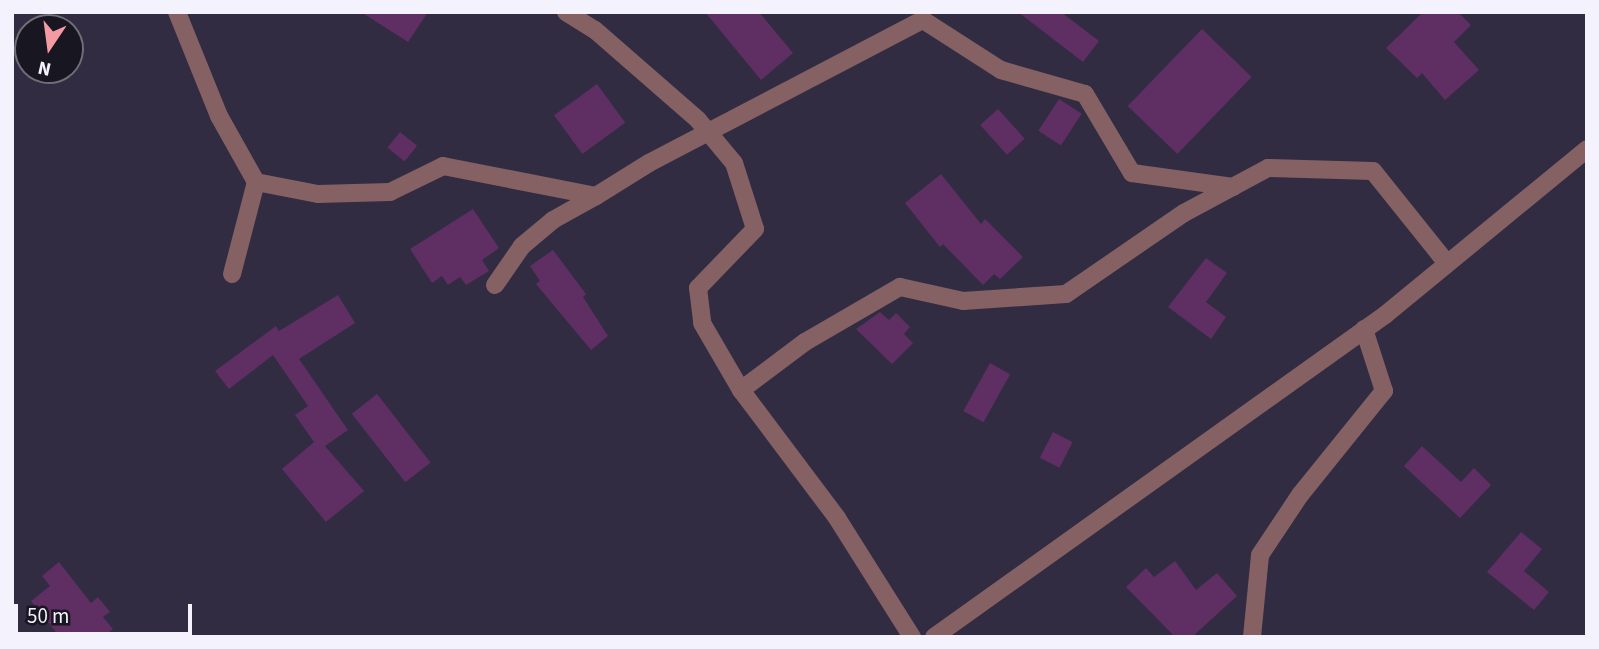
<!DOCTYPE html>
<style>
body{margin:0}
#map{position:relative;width:1599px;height:649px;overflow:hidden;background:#312c42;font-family:"Source Sans 3",sans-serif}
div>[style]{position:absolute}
.building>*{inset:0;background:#5f2e62;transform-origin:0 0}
.street>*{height:18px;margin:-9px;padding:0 9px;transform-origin:9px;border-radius:9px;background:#856164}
span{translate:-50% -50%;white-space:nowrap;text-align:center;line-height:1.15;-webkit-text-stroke:5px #181620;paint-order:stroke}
.frame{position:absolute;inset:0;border:14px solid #f3f2fd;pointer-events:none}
.north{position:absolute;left:14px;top:14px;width:70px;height:70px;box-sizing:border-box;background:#181620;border:2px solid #706e78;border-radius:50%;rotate:193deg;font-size:19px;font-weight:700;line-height:28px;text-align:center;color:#f3f2fd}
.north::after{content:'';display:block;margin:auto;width:24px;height:32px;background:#f49aa2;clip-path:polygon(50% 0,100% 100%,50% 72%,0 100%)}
.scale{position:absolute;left:14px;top:604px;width:178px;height:32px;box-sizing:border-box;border:4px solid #f3f2fd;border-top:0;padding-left:9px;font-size:21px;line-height:24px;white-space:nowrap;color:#f3f2fd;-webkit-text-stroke:5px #181620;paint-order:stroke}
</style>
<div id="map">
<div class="building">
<div style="clip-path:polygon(361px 12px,428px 12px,408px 42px)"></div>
<div style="clip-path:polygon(705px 12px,759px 12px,793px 53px,761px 80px)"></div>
<div style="clip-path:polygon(1018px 12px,1061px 12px,1099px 41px,1083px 62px)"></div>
<div style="clip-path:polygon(1423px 12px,1458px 12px,1471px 25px,1454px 42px,1479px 70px,1445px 100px,1422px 73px,1417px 78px,1386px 48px)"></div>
<div style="left:1202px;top:29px;width:69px;height:107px;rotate:44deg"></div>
<div style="left:597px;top:84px;width:48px;height:53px;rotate:54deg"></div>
<div style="left:1059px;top:99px;width:27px;height:38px;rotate:33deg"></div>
<div style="left:998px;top:109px;width:40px;height:24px;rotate:48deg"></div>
<div style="left:400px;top:132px;width:22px;height:20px;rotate:39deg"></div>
<div style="clip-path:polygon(941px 174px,981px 224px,985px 219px,1023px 257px,1000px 279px,994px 274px,983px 285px,943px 244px,940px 247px,905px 203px)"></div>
<div style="clip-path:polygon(473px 209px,499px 248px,482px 260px,489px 271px,466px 285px,460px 277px,448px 285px,442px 276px,432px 283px,410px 249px)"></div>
<div style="clip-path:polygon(553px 250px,586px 294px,583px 297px,608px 336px,591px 350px,536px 284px,540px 281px,530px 266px)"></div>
<div style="clip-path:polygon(1206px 258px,1227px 273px,1206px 302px,1226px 317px,1211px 339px,1168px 307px)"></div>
<div style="clip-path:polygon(338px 295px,355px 323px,299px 359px,348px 430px,325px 446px,364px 491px,326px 522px,282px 469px,314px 442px,295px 415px,308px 406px,273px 355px,229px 389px,215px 371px,276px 326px,279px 331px)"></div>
<div style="clip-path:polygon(880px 312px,889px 320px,896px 313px,910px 327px,904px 334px,913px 343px,892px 364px,856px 329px)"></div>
<div style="left:990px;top:363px;width:23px;height:55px;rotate:29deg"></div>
<div style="left:377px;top:394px;width:87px;height:32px;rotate:52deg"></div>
<div style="left:1053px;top:432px;width:22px;height:29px;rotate:27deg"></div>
<div style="clip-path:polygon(1422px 446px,1461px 482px,1474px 468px,1491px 485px,1460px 518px,1404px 466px)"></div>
<div style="clip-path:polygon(1521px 532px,1542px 549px,1524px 571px,1549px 592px,1534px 610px,1487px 572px)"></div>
<div style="clip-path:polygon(1175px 561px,1196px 590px,1217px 573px,1237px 596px,1192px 637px,1175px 637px,1126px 587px,1146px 568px,1154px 577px)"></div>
<div style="clip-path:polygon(59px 562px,91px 603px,98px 597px,110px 612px,103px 617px,113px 629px,103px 637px,60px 637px,31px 601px,50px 586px,42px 576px)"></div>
</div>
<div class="street">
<div style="left:177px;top:12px;width:112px;rotate:68deg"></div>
<div style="left:219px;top:116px;width:76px;rotate:60.7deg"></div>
<div style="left:256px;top:182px;width:95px;rotate:104.6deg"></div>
<div style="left:566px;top:12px;width:34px;rotate:32deg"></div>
<div style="left:595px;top:30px;width:137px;rotate:41.1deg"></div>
<div style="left:698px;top:120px;width:56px;rotate:50.1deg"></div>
<div style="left:734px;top:163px;width:69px;rotate:72.3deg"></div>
<div style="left:755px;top:229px;width:82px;rotate:134deg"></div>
<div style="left:698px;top:288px;width:35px;rotate:83deg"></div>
<div style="left:702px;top:323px;width:78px;rotate:59.8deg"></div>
<div style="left:741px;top:390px;width:160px;rotate:53.1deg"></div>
<div style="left:837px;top:518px;width:141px;rotate:57.8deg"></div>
<div style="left:256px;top:182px;width:63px;rotate:11deg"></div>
<div style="left:318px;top:194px;width:72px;rotate:-1.6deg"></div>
<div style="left:390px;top:192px;width:59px;rotate:-26.1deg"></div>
<div style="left:443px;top:166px;width:156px;rotate:11.1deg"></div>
<div style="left:596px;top:196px;width:62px;rotate:-31.9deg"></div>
<div style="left:649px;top:163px;width:309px;rotate:-27.6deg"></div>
<div style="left:923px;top:20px;width:93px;rotate:32.7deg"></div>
<div style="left:1001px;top:70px;width:87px;rotate:15.9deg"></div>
<div style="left:1085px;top:94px;width:92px;rotate:59.3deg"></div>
<div style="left:1132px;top:173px;width:102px;rotate:7.9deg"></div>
<div style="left:495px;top:285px;width:47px;rotate:-55.3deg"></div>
<div style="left:522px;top:246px;width:40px;rotate:-40deg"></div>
<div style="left:553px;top:220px;width:49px;rotate:-29.2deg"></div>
<div style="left:741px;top:390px;width:80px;rotate:-36.9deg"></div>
<div style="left:805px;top:342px;width:110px;rotate:-30.1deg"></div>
<div style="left:900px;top:287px;width:65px;rotate:12.5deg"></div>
<div style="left:963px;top:301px;width:103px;rotate:-3.9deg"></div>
<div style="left:1066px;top:294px;width:143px;rotate:-34.5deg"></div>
<div style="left:1184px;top:213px;width:95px;rotate:-28.2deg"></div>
<div style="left:1268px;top:168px;width:105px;rotate:1.6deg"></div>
<div style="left:1373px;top:171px;width:115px;rotate:51.3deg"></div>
<div style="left:934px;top:637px;width:554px;rotate:-35.53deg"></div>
<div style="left:1385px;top:315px;width:261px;rotate:-39.4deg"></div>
<div style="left:1252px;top:637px;width:82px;rotate:-84.4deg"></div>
<div style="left:1260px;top:555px;width:72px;rotate:-56.3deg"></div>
<div style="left:1300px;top:495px;width:134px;rotate:-51.1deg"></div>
<div style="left:1384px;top:391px;width:65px;rotate:-107.9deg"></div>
</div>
<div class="frame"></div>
<div class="north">N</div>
<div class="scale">50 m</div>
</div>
